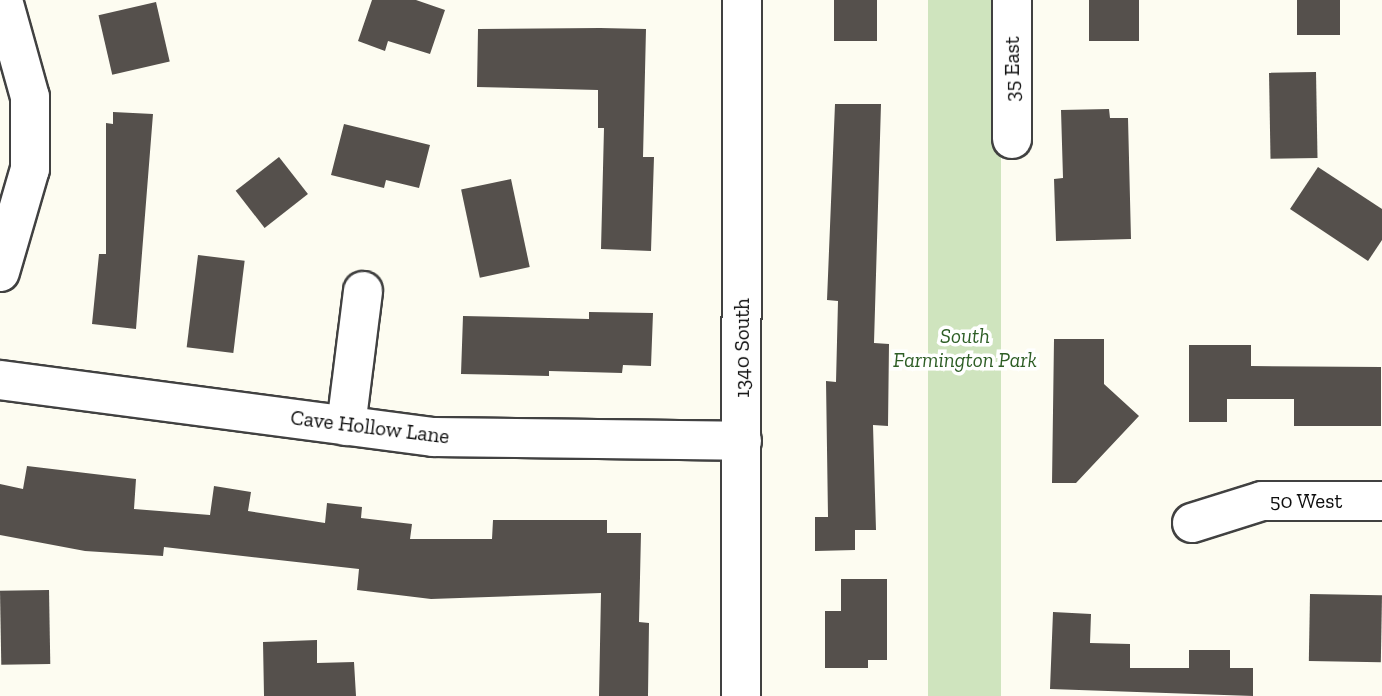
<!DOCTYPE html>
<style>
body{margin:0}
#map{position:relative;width:1382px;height:696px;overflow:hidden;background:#fdfcf1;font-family:"Zilla Slab",serif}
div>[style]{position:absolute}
.green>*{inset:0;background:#cfe4be;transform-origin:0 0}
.building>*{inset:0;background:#55504c;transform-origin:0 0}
.roads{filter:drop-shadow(2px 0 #414141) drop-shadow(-2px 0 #414141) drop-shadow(0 2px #414141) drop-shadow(0 -2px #414141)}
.minor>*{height:38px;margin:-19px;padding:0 19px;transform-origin:19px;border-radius:19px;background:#fff}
span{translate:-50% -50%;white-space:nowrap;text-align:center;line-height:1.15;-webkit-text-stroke:7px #fff;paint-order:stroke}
.street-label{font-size:21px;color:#0e0e0e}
.park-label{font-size:21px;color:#2e5e26;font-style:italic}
</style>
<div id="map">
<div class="green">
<div style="left:928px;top:0;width:73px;height:696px"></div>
</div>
<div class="building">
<div style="clip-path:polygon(372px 0,416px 0,445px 10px,430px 54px,388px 41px,385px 51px,358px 41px)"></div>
<div style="left:834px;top:0;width:43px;height:41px"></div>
<div style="left:1089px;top:0;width:50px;height:41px"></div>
<div style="left:1297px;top:0;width:43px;height:35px"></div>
<div style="left:156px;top:2px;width:61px;height:59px;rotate:77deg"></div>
<div style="clip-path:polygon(600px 28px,646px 29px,643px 157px,654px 157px,651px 251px,601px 249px,604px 128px,598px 128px,598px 90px,477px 87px,478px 29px)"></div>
<div style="left:1316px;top:72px;width:86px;height:47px;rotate:89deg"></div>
<div style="clip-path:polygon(835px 104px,881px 104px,874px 343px,889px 344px,888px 426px,873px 425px,876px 530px,855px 530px,855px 550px,815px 551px,815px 517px,828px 517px,826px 381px,836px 382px,838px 301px,827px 300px)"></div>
<div style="clip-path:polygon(1109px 109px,1110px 118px,1128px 118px,1131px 239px,1056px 241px,1054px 179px,1063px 178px,1061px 110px)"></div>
<div style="clip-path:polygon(113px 112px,153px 114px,136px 329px,92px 324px,99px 254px,106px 254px,106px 123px,113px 124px)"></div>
<div style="clip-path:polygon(344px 124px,430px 145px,419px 188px,386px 180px,384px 188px,331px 175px)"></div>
<div style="left:279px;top:157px;width:47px;height:55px;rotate:52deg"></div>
<div style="clip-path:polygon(1318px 167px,1382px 209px,1382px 240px,1368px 261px,1290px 209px)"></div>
<div style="left:511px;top:179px;width:90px;height:51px;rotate:78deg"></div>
<div style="left:198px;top:255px;width:47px;height:93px;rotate:7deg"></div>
<div style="clip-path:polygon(589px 312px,653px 313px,651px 366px,623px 365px,622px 373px,549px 371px,549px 376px,461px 374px,463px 316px,589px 319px)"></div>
<div style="clip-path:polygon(1054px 339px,1104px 339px,1104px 384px,1139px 416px,1076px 483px,1052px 483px)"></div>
<div style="clip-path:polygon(1189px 345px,1251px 345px,1251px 366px,1381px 367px,1381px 426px,1294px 426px,1294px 399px,1227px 399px,1227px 422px,1189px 422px)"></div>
<div style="clip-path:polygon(27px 466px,136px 479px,134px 509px,210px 515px,214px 486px,251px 492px,248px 511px,325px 523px,327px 503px,362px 507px,361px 518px,412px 524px,410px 539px,492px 539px,493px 520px,607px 520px,607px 533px,641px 533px,639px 622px,649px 623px,648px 696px,599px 696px,601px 593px,431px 599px,357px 590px,359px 569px,164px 547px,163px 556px,85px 551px,0 535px,0 484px,23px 489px)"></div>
<div style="clip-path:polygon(841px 579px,887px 579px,887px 660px,868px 660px,868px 668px,825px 668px,825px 611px,841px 611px)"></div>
<div style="left:49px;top:590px;width:74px;height:49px;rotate:89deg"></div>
<div style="left:1310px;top:594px;width:72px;height:67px;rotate:1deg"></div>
<div style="clip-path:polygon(1053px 612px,1091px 614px,1090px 643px,1130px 644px,1130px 668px,1189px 668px,1189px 650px,1230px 650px,1230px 668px,1253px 668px,1253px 696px,1050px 689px)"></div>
<div style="clip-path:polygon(317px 640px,317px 663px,354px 662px,356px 696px,264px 696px,263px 642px)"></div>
</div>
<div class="roads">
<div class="minor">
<div style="left:1012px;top:0;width:139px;rotate:90deg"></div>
<div style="left:0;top:272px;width:107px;rotate:-73.8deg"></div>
<div style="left:30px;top:169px;width:72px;rotate:-90deg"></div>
<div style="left:30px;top:97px;width:101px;rotate:-105.6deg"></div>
<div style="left:0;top:380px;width:437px;rotate:7.5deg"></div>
<div style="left:433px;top:437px;width:309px;rotate:0.7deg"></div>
<div style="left:346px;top:426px;width:136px;rotate:-82.8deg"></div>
<div style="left:1192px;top:523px;width:73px;rotate:-17.4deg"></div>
<div style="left:1262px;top:501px;width:120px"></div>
<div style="left:741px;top:696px;width:696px;rotate:-89.92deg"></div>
</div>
</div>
<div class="street-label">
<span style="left:1012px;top:69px;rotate:-90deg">35 East</span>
<span style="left:742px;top:348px;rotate:-90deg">1340 South</span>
<span style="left:370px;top:427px;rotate:7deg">Cave Hollow Lane</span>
<span style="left:1306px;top:501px">50 West</span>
</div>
<div class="park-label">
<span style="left:965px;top:348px">South<br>Farmington Park</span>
</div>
</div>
